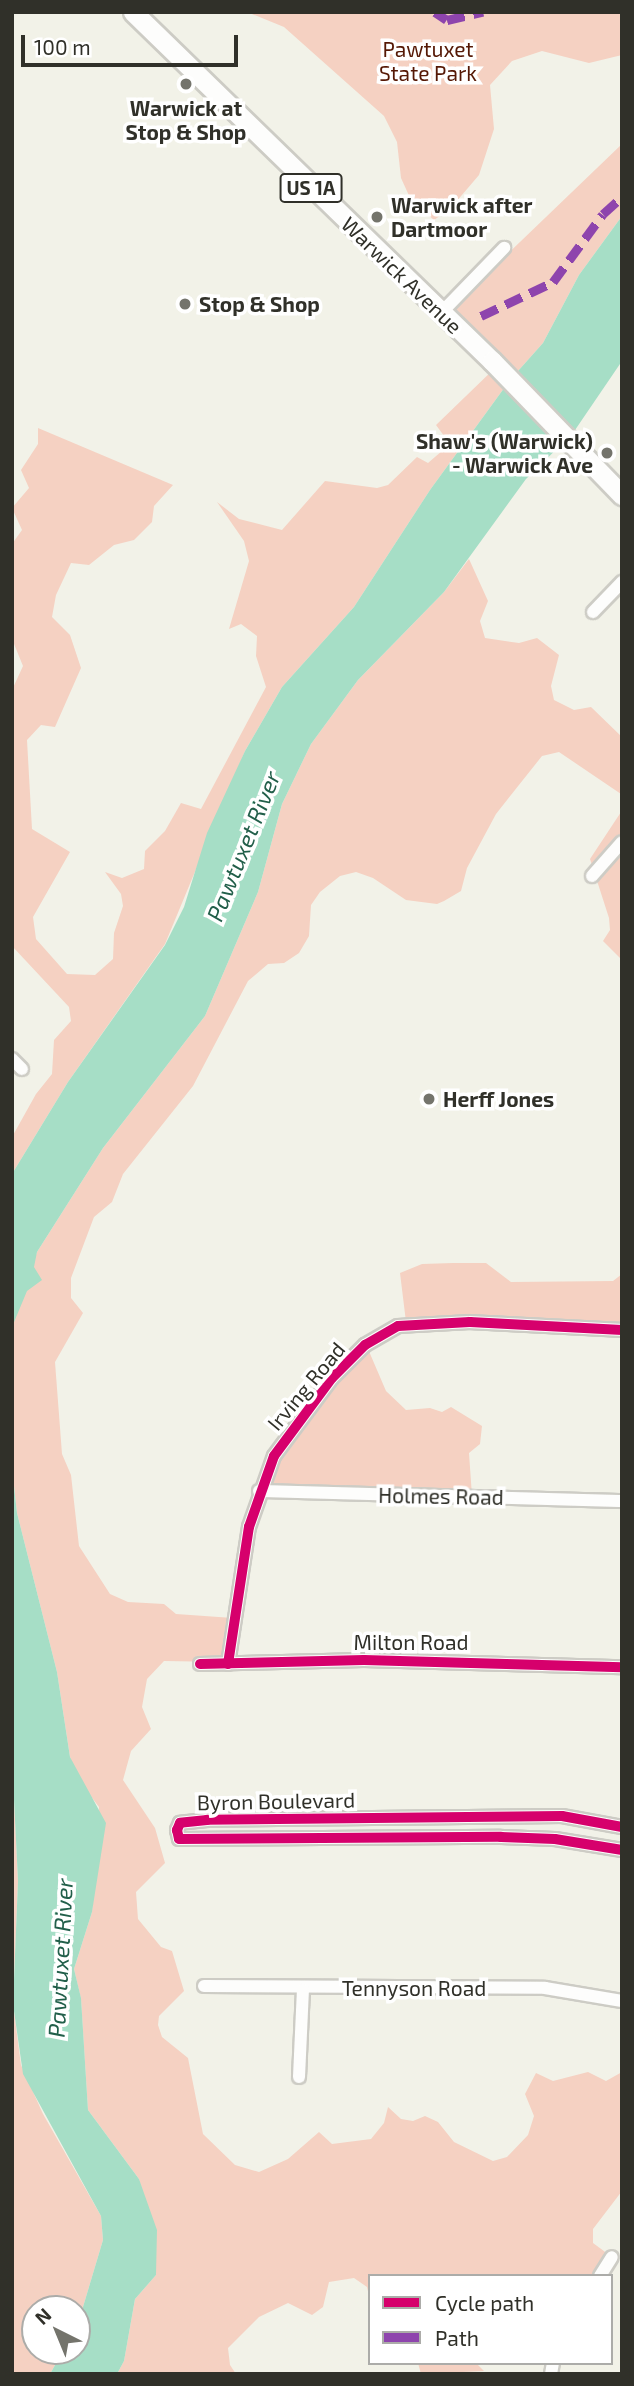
<!DOCTYPE html>
<style>
body{margin:0}
#map{position:relative;width:634px;height:2386px;overflow:hidden;background:#f2f2e8;font-family:"Exo 2",sans-serif}
div>[style]{position:absolute}
.green>*{inset:0;background:#f5d1c2}
.water>*{inset:0;background:#a6dec6}
.roads{filter:drop-shadow(2px 0 #cdccc5) drop-shadow(-2px 0 #cdccc5) drop-shadow(0 2px #cdccc5) drop-shadow(0 -2px #cdccc5)}
.minor>*{height:12px;margin:-6px;padding:0 6px;transform-origin:6px;border-radius:6px;background:#fdfdfc}
.primary>*{height:19px;margin:-9.5px;padding:0 9.5px;transform-origin:9.5px;border-radius:9.5px;background:#fdfdfc}
.quiet>*{height:9px;margin-top:-4.5px;transform-origin:0;background:repeating-linear-gradient(90deg,#8e44ad 0 18px,transparent 0 27px)}
.cycleway>*{height:10px;margin:-5px;padding:0 5px;transform-origin:5px;border-radius:5px;background:#d6006c}
.dots>*{width:19px;height:19px;translate:-50% -50%;box-sizing:border-box;border:4px solid #fff;border-radius:50%}
span{translate:-50% -50%;white-space:nowrap;text-align:center;line-height:1.15;-webkit-text-stroke:7px #fff;paint-order:stroke}
.shield-label span{padding:2px 5px;background:#fff;border:2px solid;border-radius:5px;-webkit-text-stroke-width:0}
.shield-label{font-size:19px;color:#303029;font-weight:700}
.park-label{font-size:21px;color:#551805}
.poi-label{font-size:21px;color:#303029;font-weight:700}
.left{translate:0 -50%;text-align:left}
.right{translate:-100% -50%;text-align:right}
.street-label{font-size:21px;color:#303029}
.water-label{font-size:23px;color:#225f4a;font-style:italic}
.frame{position:absolute;inset:0;border:14px solid #303029;pointer-events:none}
.legend{position:absolute;left:368px;top:2274px;width:245px;height:91px;box-sizing:border-box;background:#fff;border:2px solid #acaca9;margin:0;padding:9px 12px;list-style:none;font-size:21px;color:#303029}
.legend li{display:flex;align-items:center;gap:14px;height:35px}
.legend b{width:35px;border:2px solid #acaca9}
.north{position:absolute;left:21px;top:2295px;width:70px;height:70px;box-sizing:border-box;background:#fff;border:2px solid #acaca9;border-radius:50%;rotate:317deg;font-size:19px;font-weight:700;line-height:28px;text-align:center;color:#303029}
.north::after{content:'';display:block;margin:auto;width:24px;height:32px;background:#74746c;clip-path:polygon(50% 0,100% 100%,50% 72%,0 100%)}
.scale{position:absolute;left:21px;top:35px;width:217px;height:32px;box-sizing:border-box;border:4px solid #303029;border-top:0;padding-left:9px;font-size:21px;line-height:24px;white-space:nowrap;color:#303029;-webkit-text-stroke:5px #fff;paint-order:stroke}
</style>
<div id="map">
<div class="green">
<div style="clip-path:polygon(247px 12px,622px 12px,622px 55px,589px 63px,542px 51px,512px 61px,490px 85px,494px 129px,479px 175px,450px 209px,434px 220px,411px 200px,401px 178px,397px 142px,384px 116px,284px 27px)"></div>
<div style="clip-path:polygon(622px 144px,622px 216px,579px 275px,543px 343px,510px 380px,430px 490px,354px 607px,282px 687px,245px 751px,165px 944px,68px 1082px,12px 1174px,12px 1137px,36px 1094px,52px 1074px,54px 1040px,71px 1021px,69px 1007px,12px 946px,12px 690px,23px 666px,12px 639px,12px 544px,22px 530px,12px 508px,29px 488px,21px 470px,38px 444px,38px 428px,173px 485px,154px 506px,152px 522px,134px 540px,114px 545px,89px 565px,71px 563px,56px 595px,52px 617px,70px 635px,81px 668px,55px 727px,41px 725px,27px 740px,32px 829px,70px 852px,33px 917px,36px 939px,67px 974px,95px 975px,113px 959px,114px 933px,123px 906px,121px 894px,105px 872px,122px 878px,144px 869px,145px 851px,165px 831px,181px 803px,201px 809px,266px 687px,256px 656px,257px 636px,241px 624px,229px 629px,249px 561px,244px 541px,217px 502px,239px 519px,282px 530px,325px 481px,377px 488px,388px 485px,417px 457px,428px 463px,450px 444px,436px 425px,496px 367px,446px 313px)"></div>
<div style="clip-path:polygon(469px 559px,488px 601px,480px 621px,485px 638px,519px 643px,537px 638px,559px 655px,551px 686px,554px 700px,574px 710px,591px 707px,622px 737px,622px 960px,603px 941px,610px 930px,609px 918px,590px 859px,621px 812px,621px 794px,559px 752px,542px 756px,496px 814px,467px 868px,461px 891px,444px 901px,437px 904px,406px 900px,373px 878px,356px 872px,340px 876px,320px 892px,311px 905px,309px 936px,299px 953px,284px 963px,268px 964px,248px 981px,193px 1086px,123px 1174px,112px 1202px,94px 1217px,71px 1278px,71px 1298px,83px 1313px,55px 1362px,62px 1454px,71px 1475px,79px 1546px,110px 1594px,128px 1602px,164px 1604px,176px 1614px,233px 1618px,224px 1662px,164px 1661px,147px 1679px,142px 1707px,151px 1729px,131px 1751px,123px 1780px,155px 1828px,165px 1863px,136px 1892px,138px 1919px,161px 1947px,172px 1951px,184px 1991px,159px 2016px,158px 2025px,162px 2037px,188px 2058px,203px 2134px,235px 2165px,259px 2172px,288px 2159px,319px 2132px,332px 2144px,371px 2139px,384px 2123px,388px 2107px,401px 2119px,413px 2121px,425px 2116px,438px 2122px,454px 2142px,493px 2161px,507px 2157px,528px 2135px,534px 2116px,525px 2094px,536px 2073px,553px 2081px,588px 2072px,606px 2081px,622px 2072px,622px 2191px,593px 2229px,593px 2243px,612px 2257px,606px 2276px,370px 2276px,370px 2300px,367px 2287px,354px 2278px,329px 2282px,323px 2307px,312px 2315px,288px 2303px,259px 2317px,228px 2348px,230px 2365px,236px 2374px,117px 2374px,124px 2361px,135px 2299px,156px 2275px,139px 2179px,88px 2110px,81px 1999px,74px 1969px,92px 1912px,99px 1807px,80px 1782px,70px 1757px,57px 1672px,17px 1513px,12px 1468px,12px 1327px,37px 1252px,103px 1148px,205px 1016px,258px 892px,282px 804px,311px 744px,358px 680px,444px 592px)"></div>
<div style="clip-path:polygon(453px 1263px,486px 1263px,511px 1282px,613px 1281px,622px 1274px,622px 1327px,406px 1322px,400px 1273px,422px 1264px)"></div>
<div style="clip-path:polygon(368px 1349px,386px 1391px,406px 1410px,430px 1408px,442px 1412px,451px 1407px,482px 1426px,480px 1444px,469px 1453px,472px 1496px,262px 1488px,301px 1415px)"></div>
<div style="clip-path:polygon(12px 1759px,18px 1881px,13px 2004px,21px 2065px,43px 2114px,101px 2216px,103px 2240px,77px 2327px,77px 2309px,35px 2309px,35px 2351px,63px 2351px,50px 2374px,12px 2374px)"></div>
<div style="clip-path:polygon(418px 2363px,476px 2363px,484px 2371px,421px 2374px)"></div>
</div>
<div class="water">
<div style="clip-path:polygon(622px 216px,622px 361px,573px 433px,526px 479px,444px 592px,358px 680px,311px 744px,282px 804px,258px 892px,205px 1016px,103px 1148px,37px 1252px,34px 1267px,42px 1280px,27px 1291px,12px 1327px,12px 1174px,68px 1082px,165px 945px,184px 907px,207px 833px,245px 751px,282px 687px,354px 607px,430px 490px,510px 380px,543px 343px,579px 275px)"></div>
<div style="clip-path:polygon(12px 1468px,17px 1513px,57px 1672px,70px 1757px,106px 1823px,92px 1912px,74px 1969px,81px 1998px,88px 2110px,139px 2179px,157px 2230px,156px 2275px,135px 2299px,124px 2361px,117px 2374px,50px 2374px,63px 2351px,77px 2351px,77px 2327px,103px 2240px,101px 2216px,23px 2074px,13px 2004px,18px 1881px,12px 1759px)"></div>
</div>
<div class="roads">
<div class="minor">
<div style="left:441px;top:313px;width:91px;rotate:-45.9deg"></div>
<div style="left:593px;top:612px;width:42px;rotate:-46deg"></div>
<div style="left:592px;top:876px;width:45px;rotate:-48.6deg"></div>
<div style="left:12px;top:1059px;width:14px;rotate:45deg"></div>
<div style="left:259px;top:1491px;width:363px;rotate:1.6deg"></div>
<div style="left:200px;top:1664px;width:164px;rotate:-1.4deg"></div>
<div style="left:364px;top:1660px;width:258px;rotate:1.6deg"></div>
<div style="left:228px;top:1664px;width:139px;rotate:-81.3deg"></div>
<div style="left:249px;top:1527px;width:75px;rotate:-70.6deg"></div>
<div style="left:274px;top:1456px;width:97px;rotate:-53.4deg"></div>
<div style="left:332px;top:1378px;width:47px;rotate:-45deg"></div>
<div style="left:365px;top:1345px;width:38px;rotate:-30deg"></div>
<div style="left:398px;top:1326px;width:72px;rotate:-3.2deg"></div>
<div style="left:470px;top:1322px;width:152px;rotate:3deg"></div>
<div style="left:622px;top:1827px;width:61px;rotate:-169.6deg"></div>
<div style="left:562px;top:1816px;width:355px;rotate:179.4deg"></div>
<div style="left:207px;top:1820px;width:27px;rotate:174deg"></div>
<div style="left:180px;top:1823px;width:8px;rotate:113deg"></div>
<div style="left:177px;top:1830px;width:9px;rotate:77deg"></div>
<div style="left:179px;top:1839px;width:322px;rotate:-0.4deg"></div>
<div style="left:501px;top:1837px;width:54px;rotate:2.1deg"></div>
<div style="left:555px;top:1839px;width:68px;rotate:9.3deg"></div>
<div style="left:204px;top:1986px;width:341px;rotate:0.3deg"></div>
<div style="left:545px;top:1988px;width:78px;rotate:9.6deg"></div>
<div style="left:299px;top:2077px;width:87px;rotate:-87.4deg"></div>
<div style="left:600px;top:2276px;width:22px;rotate:-58deg"></div>
<div style="left:551px;top:2374px;width:11px;rotate:-80deg"></div>
</div>
<div class="primary">
<div style="left:133px;top:12px;width:501px;rotate:44.19deg"></div>
<div style="left:492px;top:361px;width:187px;rotate:45.9deg"></div>
</div>
</div>
<div class="quiet">
<div style="left:435px;top:12px;width:14px;rotate:34deg"></div>
<div style="left:447px;top:20px;width:37px;rotate:-13deg"></div>
<div style="left:481px;top:316px;width:80px;rotate:-25.3deg"></div>
<div style="left:553px;top:282px;width:84px;rotate:-53.7deg"></div>
<div style="left:603px;top:214px;width:25px;rotate:-42deg"></div>
</div>
<div class="cycleway">
<div style="left:200px;top:1664px;width:164px;rotate:-1.4deg"></div>
<div style="left:364px;top:1660px;width:258px;rotate:1.6deg"></div>
<div style="left:228px;top:1664px;width:139px;rotate:-81.3deg"></div>
<div style="left:249px;top:1527px;width:75px;rotate:-70.6deg"></div>
<div style="left:274px;top:1456px;width:97px;rotate:-53.4deg"></div>
<div style="left:332px;top:1378px;width:47px;rotate:-45deg"></div>
<div style="left:365px;top:1345px;width:38px;rotate:-30deg"></div>
<div style="left:398px;top:1326px;width:72px;rotate:-3.2deg"></div>
<div style="left:470px;top:1322px;width:152px;rotate:3deg"></div>
<div style="left:622px;top:1827px;width:61px;rotate:-169.6deg"></div>
<div style="left:562px;top:1816px;width:355px;rotate:179.4deg"></div>
<div style="left:207px;top:1820px;width:27px;rotate:174deg"></div>
<div style="left:180px;top:1823px;width:8px;rotate:113deg"></div>
<div style="left:177px;top:1830px;width:9px;rotate:77deg"></div>
<div style="left:179px;top:1839px;width:322px;rotate:-0.4deg"></div>
<div style="left:501px;top:1837px;width:54px;rotate:2.1deg"></div>
<div style="left:555px;top:1839px;width:68px;rotate:9.3deg"></div>
</div>
<div class="dots">
<div style="left:186px;top:84px;background:#74746c"></div>
<div style="left:377px;top:217px;background:#74746c"></div>
<div style="left:185px;top:304px;background:#74746c"></div>
<div style="left:607px;top:453px;background:#74746c"></div>
<div style="left:429px;top:1099px;background:#74746c"></div>
</div>
<div class="shield-label">
<span style="left:311px;top:188px">US 1A</span>
</div>
<div class="park-label">
<span style="left:428px;top:61px">Pawtuxet<br>State Park</span>
</div>
<div class="poi-label">
<span style="left:186px;top:120px">Warwick at<br>Stop &amp; Shop</span>
<span class="left" style="left:391px;top:217px">Warwick after<br>Dartmoor</span>
<span class="left" style="left:199px;top:304px">Stop &amp; Shop</span>
<span class="right" style="left:593px;top:453px">Shaw's (Warwick)<br>- Warwick Ave</span>
<span class="left" style="left:443px;top:1099px">Herff Jones</span>
</div>
<div class="street-label">
<span style="left:402px;top:275px;rotate:44deg">Warwick Avenue</span>
<span style="left:306px;top:1386px;rotate:-50deg">Irving Road</span>
<span style="left:441px;top:1496px;rotate:1deg">Holmes Road</span>
<span style="left:411px;top:1642px">Milton Road</span>
<span style="left:276px;top:1801px;rotate:-1deg">Byron Boulevard</span>
<span style="left:414px;top:1988px">Tennyson Road</span>
</div>
<div class="water-label">
<span style="left:243px;top:846px;rotate:-68deg">Pawtuxet River</span>
<span style="left:60px;top:1958px;rotate:-87deg">Pawtuxet River</span>
</div>
<div class="frame"></div>
<ul class="legend">
<li><b style="height:9px;background:#d6006c"></b>Cycle path</li>
<li><b style="height:9px;background:#8e44ad"></b>Path</li>
</ul>
<div class="north">N</div>
<div class="scale">100 m</div>
</div>
